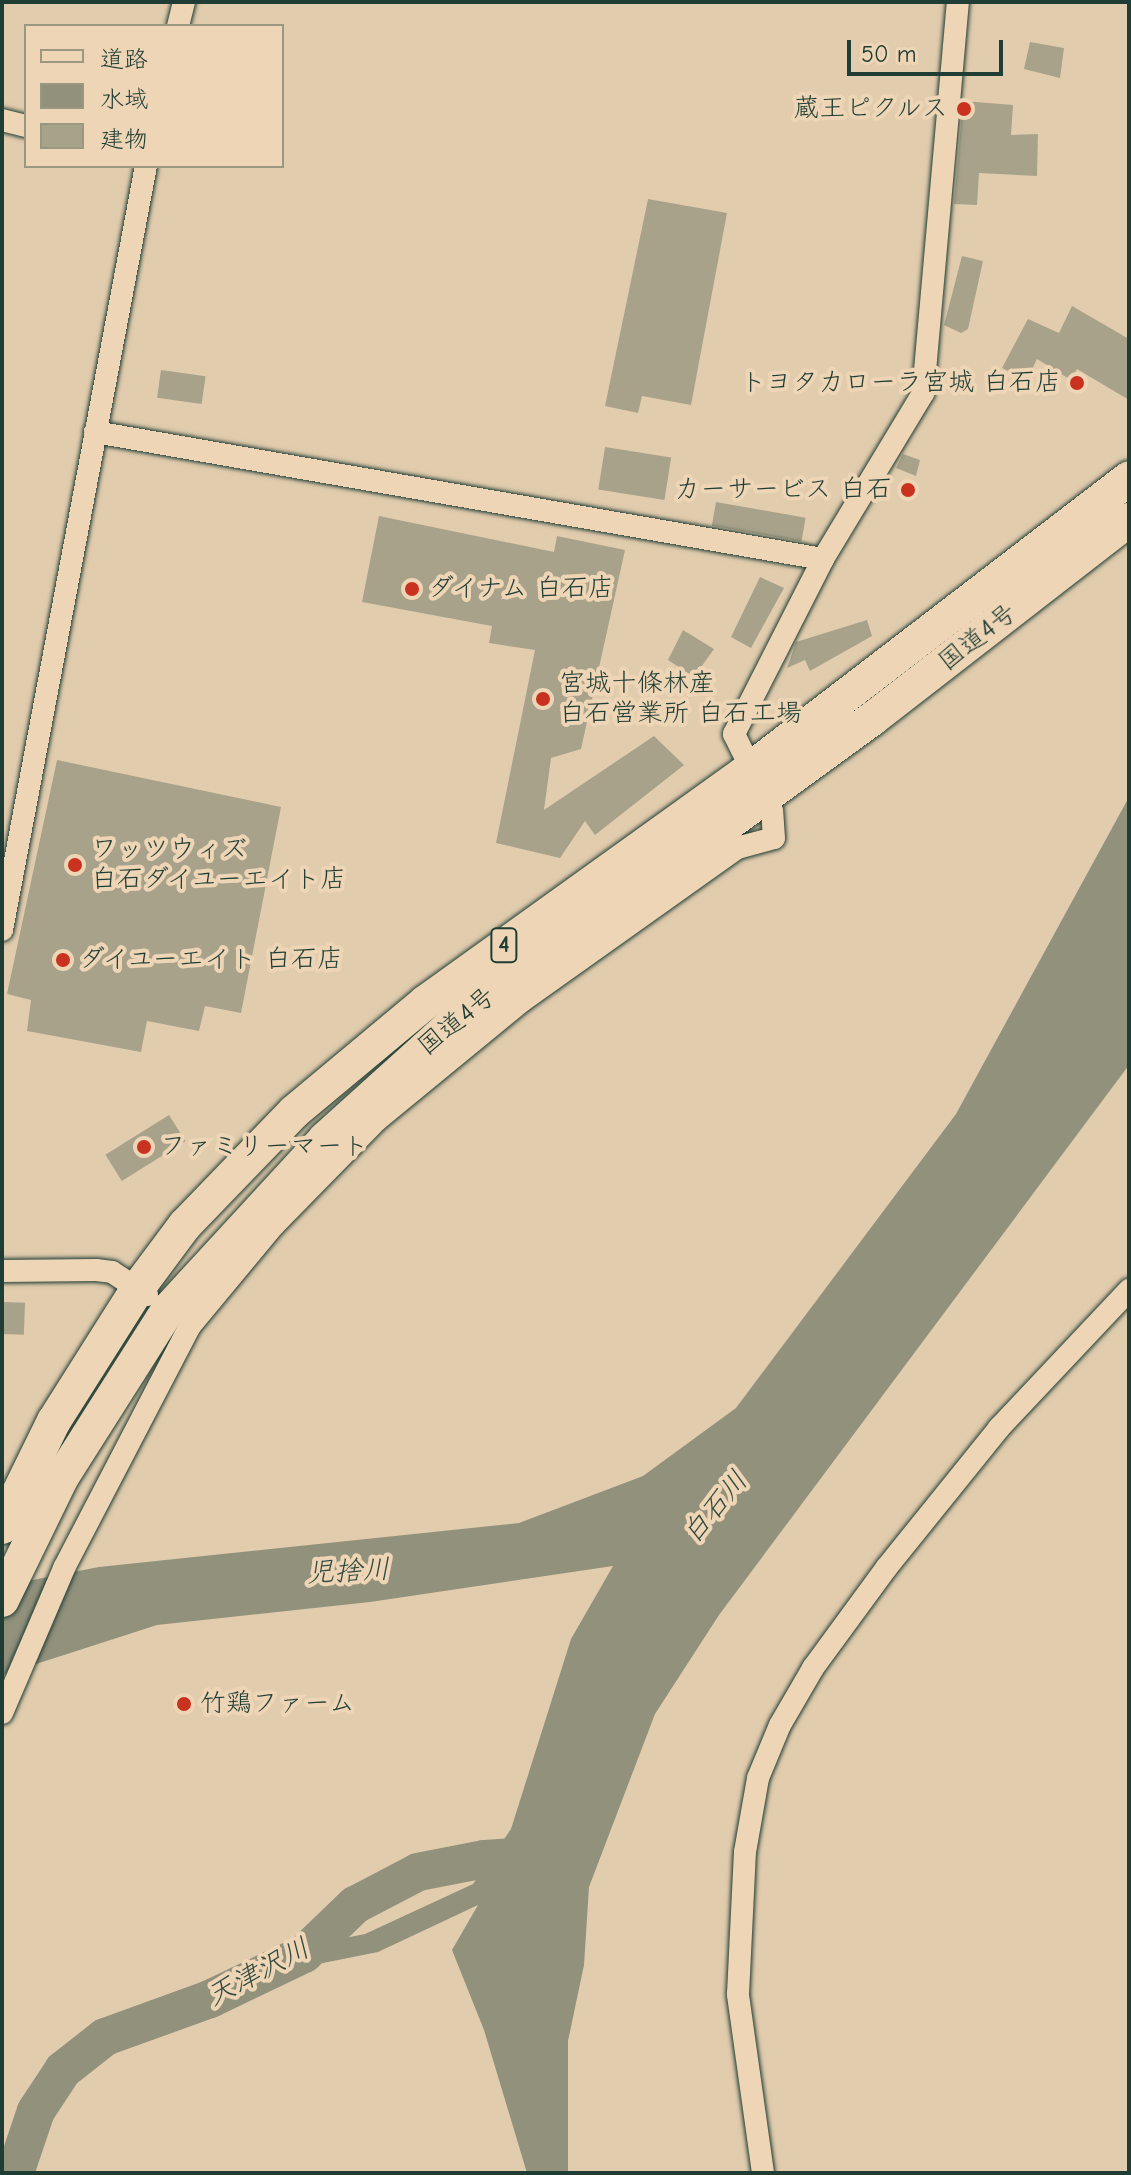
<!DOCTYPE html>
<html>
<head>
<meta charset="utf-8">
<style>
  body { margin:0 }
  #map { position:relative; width:1131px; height:2175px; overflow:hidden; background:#e2ccae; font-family:"Comic Neue","Klee One",sans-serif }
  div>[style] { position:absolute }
  .water>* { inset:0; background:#92917c }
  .river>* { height:38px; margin:-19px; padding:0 19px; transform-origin:19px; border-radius:19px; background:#92917c }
  .building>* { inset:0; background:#a8a28a; transform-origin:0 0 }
  .roads { filter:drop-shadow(0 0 2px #1f3d34) drop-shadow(0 0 2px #1f3d34) }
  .minor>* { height:22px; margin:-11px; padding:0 11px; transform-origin:11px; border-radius:11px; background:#eed5b6 }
  .highway>* { height:34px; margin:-17px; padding:0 17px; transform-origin:17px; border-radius:17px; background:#eed5b6 }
  .dots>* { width:22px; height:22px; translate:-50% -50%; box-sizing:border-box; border:4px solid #eed5b6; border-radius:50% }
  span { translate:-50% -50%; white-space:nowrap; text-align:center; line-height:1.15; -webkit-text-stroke:8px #eed5b6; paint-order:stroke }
  .shield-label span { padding:2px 6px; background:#eed5b6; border:2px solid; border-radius:6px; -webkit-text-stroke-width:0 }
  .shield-label { font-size:24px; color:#1f3d34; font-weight:700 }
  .poi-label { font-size:26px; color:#1f3d34 }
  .right { translate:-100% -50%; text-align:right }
  .left { translate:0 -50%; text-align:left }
  .street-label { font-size:26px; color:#1f3d34 }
  .water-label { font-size:28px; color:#304a3f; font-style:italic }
  .frame { position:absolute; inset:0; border:4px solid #1f3d34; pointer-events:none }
  .legend { position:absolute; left:24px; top:24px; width:260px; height:144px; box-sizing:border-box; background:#eed5b6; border:2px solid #9b9882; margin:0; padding:10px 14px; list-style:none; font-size:24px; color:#1f3d34 }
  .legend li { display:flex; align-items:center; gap:16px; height:40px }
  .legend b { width:40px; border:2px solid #9b9882 }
  .scale { position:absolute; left:847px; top:40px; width:156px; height:36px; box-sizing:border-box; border:4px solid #1f3d34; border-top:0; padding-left:10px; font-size:24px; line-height:28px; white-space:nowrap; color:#1f3d34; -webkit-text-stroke:6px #eed5b6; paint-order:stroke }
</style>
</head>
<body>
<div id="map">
  <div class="water">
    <div style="clip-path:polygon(1129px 797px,1129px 1065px,719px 1615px,655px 1714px,589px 1887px,584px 1965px,568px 2041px,568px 2173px,527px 2173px,484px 2030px,452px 1950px,478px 1905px,378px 1952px,318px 1964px,266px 1983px,275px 1952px,365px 1934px,473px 1884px,511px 1829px,571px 1639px,613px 1566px,370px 1602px,157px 1625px,2px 1675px,2px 1586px,99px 1567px,519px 1523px,643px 1476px,736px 1408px,956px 1114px)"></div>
  </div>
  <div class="river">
    <div style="left:15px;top:2173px;width:65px;rotate:-71.3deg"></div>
    <div style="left:36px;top:2111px;width:49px;rotate:-56.6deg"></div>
    <div style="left:63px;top:2070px;width:53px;rotate:-38.2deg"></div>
    <div style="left:105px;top:2037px;width:112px;rotate:-19.9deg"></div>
    <div style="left:210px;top:1999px;width:104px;rotate:-25.6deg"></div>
    <div style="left:304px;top:1954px;width:71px;rotate:-43.9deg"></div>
    <div style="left:355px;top:1905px;width:71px;rotate:-27.6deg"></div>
    <div style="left:418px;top:1872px;width:68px;rotate:-11deg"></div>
    <div style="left:485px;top:1859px;width:58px;rotate:-3.9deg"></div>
  </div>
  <div class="building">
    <div style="clip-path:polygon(1030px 42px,1064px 48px,1060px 78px,1024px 69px)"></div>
    <div style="clip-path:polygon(963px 101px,1013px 105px,1011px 135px,1038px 134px,1037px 176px,979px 173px,977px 205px,954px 204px)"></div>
    <div style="clip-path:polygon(648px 199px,727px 213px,691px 405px,642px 396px,638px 413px,605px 406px)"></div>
    <div style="clip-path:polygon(962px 256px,983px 261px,968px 329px,961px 333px,944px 325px)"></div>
    <div style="clip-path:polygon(1072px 306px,1129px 339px,1129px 400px,1077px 369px,1071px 380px,1037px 359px,1027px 380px,1002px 368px,1028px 319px,1059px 333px)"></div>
    <div style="left:161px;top:370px;width:45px;height:28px;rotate:8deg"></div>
    <div style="left:605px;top:447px;width:67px;height:43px;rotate:9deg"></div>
    <div style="clip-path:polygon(903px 454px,920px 460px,916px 476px,896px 468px)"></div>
    <div style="left:716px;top:502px;width:91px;height:24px;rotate:10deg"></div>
    <div style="clip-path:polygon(379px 516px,554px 552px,557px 536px,625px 550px,581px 749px,551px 758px,544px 810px,654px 736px,684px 765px,595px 835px,585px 821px,560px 858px,496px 843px,535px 650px,489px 643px,492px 626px,362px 602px)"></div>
    <div style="clip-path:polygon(760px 577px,784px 588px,751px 648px,731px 637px)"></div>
    <div style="clip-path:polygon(867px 620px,872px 636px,810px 671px,805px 660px,787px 668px,796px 642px)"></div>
    <div style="clip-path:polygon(683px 630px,714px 649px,694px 677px,668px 660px)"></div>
    <div style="clip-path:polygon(57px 760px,281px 807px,241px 1013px,205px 1006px,199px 1031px,147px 1021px,141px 1052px,27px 1031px,31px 1000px,7px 994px)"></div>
    <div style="left:169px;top:1115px;width:31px;height:75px;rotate:58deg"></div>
    <div style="left:2px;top:1302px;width:23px;height:32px;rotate:2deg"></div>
  </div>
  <div class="roads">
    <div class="minor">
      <div style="left:178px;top:26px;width:25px;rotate:-76deg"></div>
      <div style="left:2px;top:120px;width:25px;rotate:14deg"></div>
      <div style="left:95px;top:432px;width:739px;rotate:9.9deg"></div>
      <div style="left:2px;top:930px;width:777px;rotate:-79.33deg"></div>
      <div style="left:2px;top:1271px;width:94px;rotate:-0.6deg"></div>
      <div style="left:96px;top:1270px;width:16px;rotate:7deg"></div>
      <div style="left:112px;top:1272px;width:42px;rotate:33.3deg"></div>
      <div style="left:2px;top:1713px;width:158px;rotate:-66.8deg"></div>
      <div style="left:64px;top:1568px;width:273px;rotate:-62.5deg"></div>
      <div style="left:190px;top:1326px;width:131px;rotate:-50.3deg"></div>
      <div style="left:274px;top:1225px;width:147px;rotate:-45.6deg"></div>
      <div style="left:377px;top:1120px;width:188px;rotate:-39.4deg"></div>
      <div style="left:522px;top:1001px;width:264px;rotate:-35.4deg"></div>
      <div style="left:737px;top:848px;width:38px;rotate:-15deg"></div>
      <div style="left:774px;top:838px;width:27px;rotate:-94deg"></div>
      <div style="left:772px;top:811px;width:86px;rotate:-116.3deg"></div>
      <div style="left:734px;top:734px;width:196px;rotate:-63deg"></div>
      <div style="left:823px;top:559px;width:194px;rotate:-58.9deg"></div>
      <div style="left:923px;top:393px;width:393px;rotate:-84.9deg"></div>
      <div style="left:763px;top:2173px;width:181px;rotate:-98deg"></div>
      <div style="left:738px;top:1994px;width:142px;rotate:-87.2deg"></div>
      <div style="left:745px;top:1852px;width:75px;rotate:-80deg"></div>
      <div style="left:758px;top:1778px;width:57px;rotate:-67.5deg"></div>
      <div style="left:780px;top:1725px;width:66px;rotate:-59.9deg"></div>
      <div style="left:813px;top:1668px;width:125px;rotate:-53.8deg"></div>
      <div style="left:887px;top:1567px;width:179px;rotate:-51.1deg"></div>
      <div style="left:999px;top:1428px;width:190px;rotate:-46.7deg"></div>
    </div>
    <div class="highway">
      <div style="left:2px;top:1527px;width:118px;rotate:-63.9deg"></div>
      <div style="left:54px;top:1421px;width:157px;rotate:-57.7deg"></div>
      <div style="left:138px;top:1288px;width:79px;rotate:-53.3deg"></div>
      <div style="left:185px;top:1225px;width:157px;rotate:-46deg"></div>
      <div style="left:294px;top:1112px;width:172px;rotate:-39.8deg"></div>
      <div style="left:426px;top:1002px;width:398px;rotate:-35.7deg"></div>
      <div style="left:749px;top:770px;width:479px;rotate:-37.5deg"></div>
      <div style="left:2px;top:1600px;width:137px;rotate:-64deg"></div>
      <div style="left:62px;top:1477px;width:198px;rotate:-57.6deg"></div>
      <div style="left:168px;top:1310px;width:232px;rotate:-47.4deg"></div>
      <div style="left:325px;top:1139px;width:169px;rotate:-42.1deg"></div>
      <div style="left:450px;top:1026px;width:522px;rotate:-36.04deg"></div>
      <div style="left:872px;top:719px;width:325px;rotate:-37.8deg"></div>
    </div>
  </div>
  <div class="dots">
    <div style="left:964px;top:109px;background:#c8321e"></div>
    <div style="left:1077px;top:383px;background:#c8321e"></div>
    <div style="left:908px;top:490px;background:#c8321e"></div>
    <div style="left:412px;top:589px;background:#c8321e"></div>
    <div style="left:543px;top:699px;background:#c8321e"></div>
    <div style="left:75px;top:865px;background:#c8321e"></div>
    <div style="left:63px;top:960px;background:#c8321e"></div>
    <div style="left:144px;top:1147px;background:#c8321e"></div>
    <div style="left:184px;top:1704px;background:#c8321e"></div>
  </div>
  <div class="shield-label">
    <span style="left:504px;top:945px">4</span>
  </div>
  <div class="poi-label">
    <span class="right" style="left:948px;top:109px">蔵王ピクルス</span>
    <span class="right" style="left:1061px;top:383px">トヨタカローラ宮城 白石店</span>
    <span class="right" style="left:892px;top:490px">カーサービス 白石</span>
    <span class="left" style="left:428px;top:589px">ダイナム 白石店</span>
    <span class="left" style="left:559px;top:699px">宮城十條林産<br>白石営業所 白石工場</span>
    <span class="left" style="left:91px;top:865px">ワッツウィズ<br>白石ダイユーエイト店</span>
    <span class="left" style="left:79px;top:960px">ダイユーエイト 白石店</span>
    <span class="left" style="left:160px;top:1147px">ファミリーマート</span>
    <span class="left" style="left:200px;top:1704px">竹鶏ファーム</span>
  </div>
  <div class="street-label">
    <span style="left:978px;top:638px;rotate:-38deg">国道4号</span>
    <span style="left:457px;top:1022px;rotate:-39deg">国道4号</span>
  </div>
  <div class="water-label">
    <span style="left:715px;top:1507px;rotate:-50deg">白石川</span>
    <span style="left:348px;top:1571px;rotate:-3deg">児捨川</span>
    <span style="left:258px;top:1972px;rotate:-28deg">天津沢川</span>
  </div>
  <div class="frame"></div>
  <ul class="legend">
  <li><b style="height:10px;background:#eed5b6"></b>道路</li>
  <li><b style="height:22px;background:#92917c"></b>水域</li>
  <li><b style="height:22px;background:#a8a28a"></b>建物</li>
  </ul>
  <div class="scale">50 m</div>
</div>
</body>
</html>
